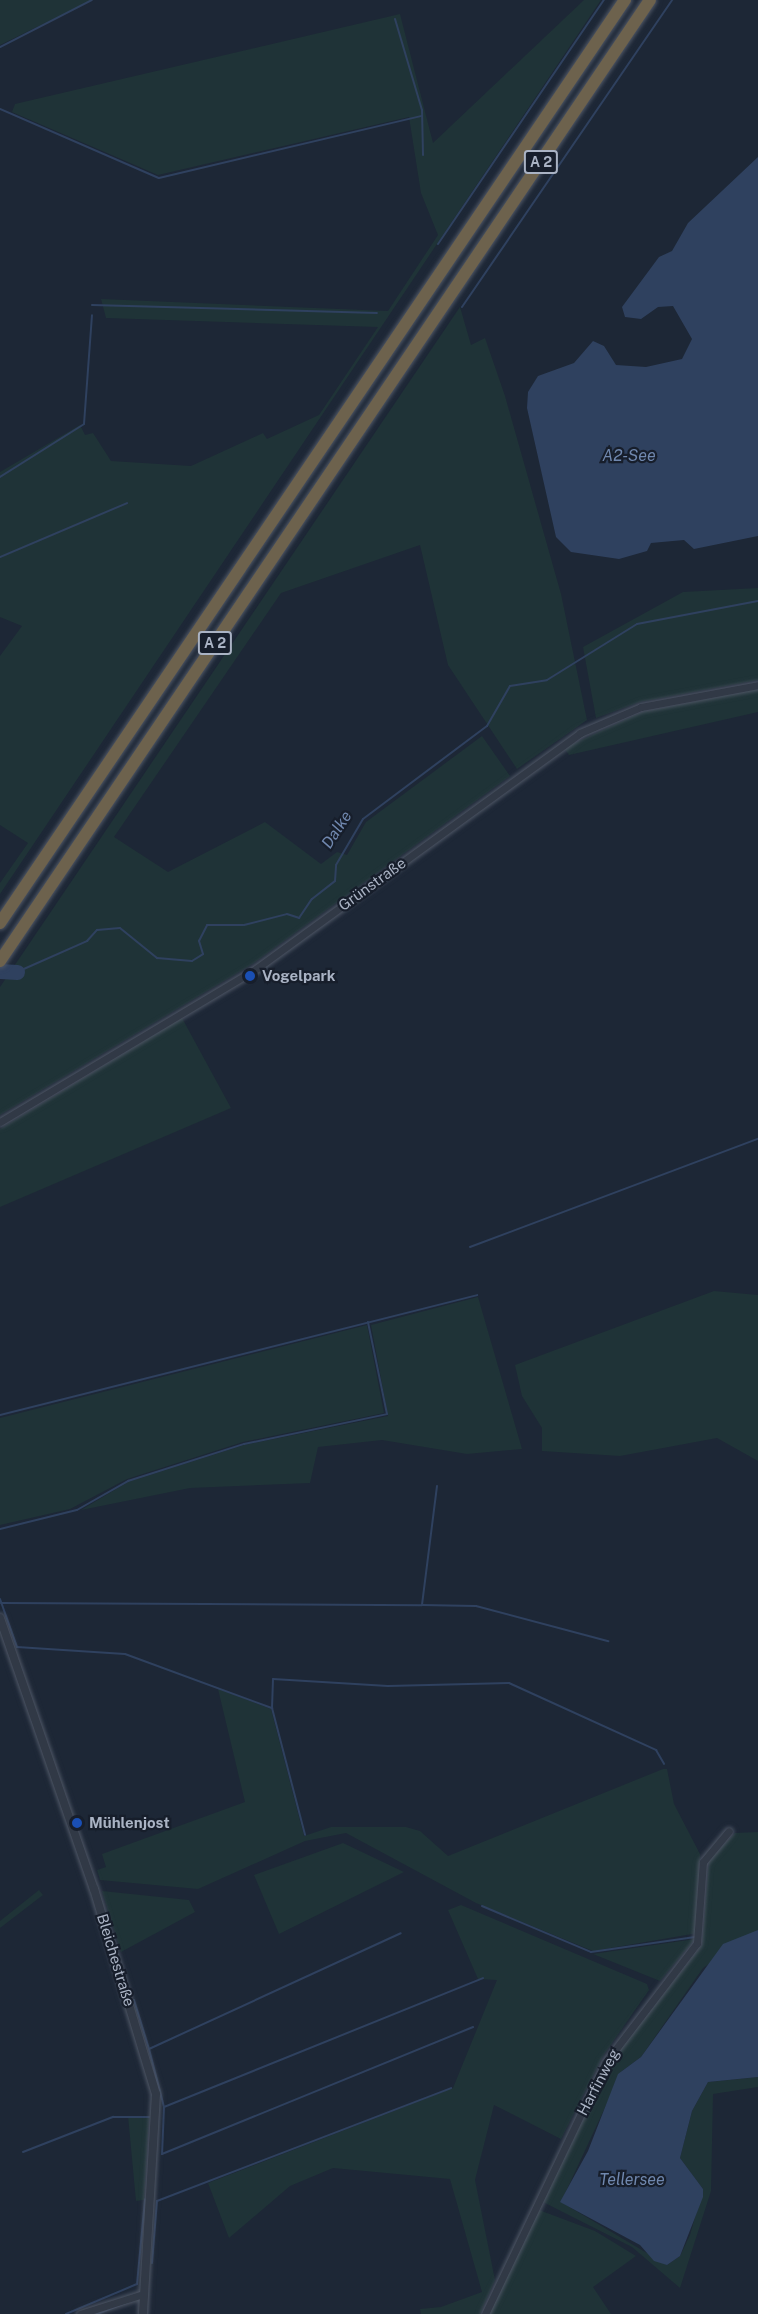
<!DOCTYPE html>
<html>
<head>
<meta charset="utf-8">
<style>
  body { margin:0 }
  #map { position:relative; width:758px; height:2314px; overflow:hidden; background:#1d2736; font-family:"Public Sans",sans-serif }
  div>[style] { position:absolute }
  .green>* { inset:0; background:#1f3337 }
  .water>* { inset:0; background:#2f415f }
  .stream>* { height:2px; margin:-1px; padding:0 1px; transform-origin:1px; border-radius:1px; background:#2f415f }
  .river>* { height:15px; margin:-7.5px; padding:0 7.5px; transform-origin:7.5px; border-radius:7.5px; background:#2f415f }
  .roads { filter:drop-shadow(0 0 2px #4e5665) drop-shadow(0 0 2px #4e5665) }
  .minor>* { height:7px; margin:-3.5px; padding:0 3.5px; transform-origin:3.5px; border-radius:3.5px; background:#313946 }
  .tertiary>* { height:8px; margin:-4px; padding:0 4px; transform-origin:4px; border-radius:4px; background:#313946 }
  .motorway>* { height:12px; margin:-6px; padding:0 6px; transform-origin:6px; border-radius:6px; background:#6d624d }
  .dots>* { width:16px; height:16px; translate:-50% -50%; box-sizing:border-box; border:3px solid #171e2b; border-radius:50% }
  span { translate:-50% -50%; white-space:nowrap; text-align:center; line-height:1.15; -webkit-text-stroke:4.5px #171e2b; paint-order:stroke }
  .shield-label span { padding:2px 4px; background:#171e2b; border:2px solid; border-radius:4px; -webkit-text-stroke-width:0 }
  .shield-label { font-size:14px; color:#aab3c4; font-weight:700 }
  .street-label { font-size:15px; color:#aab3c4 }
  .poi-label { font-size:15px; color:#aab3c4; font-weight:700 }
  .left { translate:0 -50%; text-align:left }
  .water-label { font-size:16px; color:#7088af; font-style:italic }
</style>
</head>
<body>
<div id="map">
  <div class="green">
    <div style="clip-path:polygon(0 0,92px 0,0 45px)"></div>
    <div style="clip-path:polygon(584px 0,601px 0,0 894px,0 883px,28px 843px,0 825px,0 656px,22px 626px,0 617px,0 472px,80px 425px,85px 435px,93px 433px,111px 461px,191px 466px,263px 433px,267px 439px,319px 415px,378px 327px,106px 318px,101px 299px,388px 311px,438px 235px,421px 193px,409px 117px,158px 175px,12px 112px,15px 104px,400px 14px,433px 143px)"></div>
    <div style="clip-path:polygon(460px 307px,471px 345px,485px 338px,505px 396px,561px 594px,587px 720px,517px 769px,448px 665px,420px 545px,281px 593px,114px 837px,168px 872px,265px 822px,321px 864px,337px 852px,347px 855px,366px 822px,482px 736px,510px 776px,254px 963px,0 1115px,0 987px)"></div>
    <div style="clip-path:polygon(758px 588px,758px 680px,640px 702px,596px 718px,583px 647px,683px 592px)"></div>
    <div style="clip-path:polygon(758px 689px,758px 712px,569px 755px,564px 748px,642px 712px)"></div>
    <div style="clip-path:polygon(182px 1018px,231px 1108px,0 1207px,0 1129px)"></div>
    <div style="clip-path:polygon(714px 1291px,758px 1295px,758px 1461px,717px 1438px,620px 1456px,542px 1451px,542px 1428px,522px 1396px,515px 1365px)"></div>
    <div style="clip-path:polygon(478px 1297px,522px 1449px,467px 1454px,382px 1440px,318px 1447px,310px 1483px,190px 1488px,81px 1510px,128px 1482px,244px 1445px,388px 1416px,371px 1325px)"></div>
    <div style="clip-path:polygon(367px 1325px,384px 1413px,243px 1442px,127px 1479px,70px 1509px,0 1525px,0 1418px)"></div>
    <div style="clip-path:polygon(218px 1689px,271px 1709px,304px 1836px,331px 1827px,406px 1827px,420px 1831px,448px 1856px,663px 1769px,667px 1769px,674px 1804px,700px 1854px,698px 1933px,593px 1951px,476px 1903px,346px 1833px,305px 1841px,198px 1889px,100px 1880px,97px 1870px,106px 1867px,102px 1854px,245px 1802px)"></div>
    <div style="clip-path:polygon(758px 1832px,758px 1930px,703px 1968px,641px 2057px,622px 2071px,561px 2202px,667px 2265px,680px 2256px,690px 2235px,703px 2189px,680px 2158px,692px 2111px,708px 2082px,758px 2077px,758px 2087px,713px 2094px,711px 2191px,680px 2288px,632px 2247px,543px 2202px,612px 2060px,702px 1945px,709px 1860px,735px 1833px)"></div>
    <div style="clip-path:polygon(343px 1843px,404px 1872px,279px 1934px,254px 1875px)"></div>
    <div style="clip-path:polygon(39px 1890px,43px 1895px,0 1928px,0 1921px)"></div>
    <div style="clip-path:polygon(102px 1891px,189px 1900px,195px 1912px,121px 1952px)"></div>
    <div style="clip-path:polygon(461px 1905px,647px 1984px,649px 1990px,603px 2056px,561px 2139px,494px 2105px,475px 2180px,495px 2280px,480px 2314px,421px 2314px,420px 2309px,441px 2307px,482px 2292px,450px 2179px,333px 2168px,290px 2186px,229px 2238px,208px 2183px,453px 2088px,497px 1980px,478px 1979px,448px 1910px)"></div>
    <div style="clip-path:polygon(695px 1939px,660px 1981px,593px 1954px)"></div>
    <div style="clip-path:polygon(128px 2116px,149px 2118px,144px 2200px,136px 2201px)"></div>
    <div style="clip-path:polygon(539px 2210px,595px 2231px,636px 2256px,593px 2287px,611px 2314px,489px 2314px)"></div>
  </div>
  <div class="water">
    <div style="clip-path:polygon(758px 157px,758px 536px,694px 549px,684px 540px,651px 543px,647px 551px,619px 559px,571px 552px,556px 537px,527px 408px,528px 392px,538px 376px,574px 363px,593px 341px,604px 346px,616px 365px,646px 367px,682px 359px,692px 339px,673px 306px,658px 307px,641px 319px,625px 317px,622px 307px,659px 257px,672px 251px,688px 223px)"></div>
    <div style="clip-path:polygon(758px 1930px,758px 2077px,708px 2082px,692px 2111px,680px 2158px,703px 2189px,703px 2197px,680px 2256px,667px 2265px,654px 2261px,640px 2245px,560px 2202px,588px 2151px,618px 2074px,641px 2057px,723px 1944px)"></div>
  </div>
  <div class="stream">
    <div style="left:395px;top:19px;width:95px;rotate:73.5deg"></div>
    <div style="left:422px;top:110px;width:45px;rotate:88.7deg"></div>
    <div style="left:0;top:47px;width:103px;rotate:-27.1deg"></div>
    <div style="left:0;top:109px;width:173px;rotate:23.5deg"></div>
    <div style="left:159px;top:178px;width:270px;rotate:-13.3deg"></div>
    <div style="left:438px;top:244px;width:295px;rotate:-55.8deg"></div>
    <div style="left:92px;top:305px;width:285px;rotate:1.6deg"></div>
    <div style="left:462px;top:307px;width:372px;rotate:-55.6deg"></div>
    <div style="left:0;top:477px;width:99px;rotate:-32.2deg"></div>
    <div style="left:84px;top:424px;width:109px;rotate:-85.8deg"></div>
    <div style="left:0;top:557px;width:138px;rotate:-23deg"></div>
    <div style="left:17px;top:972px;width:77px;rotate:-23.9deg"></div>
    <div style="left:87px;top:941px;width:15px;rotate:-48deg"></div>
    <div style="left:97px;top:930px;width:23px;rotate:-5deg"></div>
    <div style="left:120px;top:928px;width:48px;rotate:39deg"></div>
    <div style="left:157px;top:958px;width:35px;rotate:5deg"></div>
    <div style="left:192px;top:961px;width:13px;rotate:-32deg"></div>
    <div style="left:203px;top:954px;width:14px;rotate:-107deg"></div>
    <div style="left:199px;top:941px;width:18px;rotate:-63deg"></div>
    <div style="left:207px;top:925px;width:37px"></div>
    <div style="left:244px;top:925px;width:44px;rotate:-14.3deg"></div>
    <div style="left:287px;top:914px;width:13px;rotate:18deg"></div>
    <div style="left:299px;top:918px;width:23px;rotate:-56deg"></div>
    <div style="left:312px;top:899px;width:29px;rotate:-38deg"></div>
    <div style="left:335px;top:881px;width:16px;rotate:-86deg"></div>
    <div style="left:336px;top:865px;width:53px;rotate:-59.6deg"></div>
    <div style="left:363px;top:819px;width:155px;rotate:-36.9deg"></div>
    <div style="left:487px;top:726px;width:46px;rotate:-60.1deg"></div>
    <div style="left:510px;top:686px;width:37px;rotate:-9deg"></div>
    <div style="left:547px;top:680px;width:106px;rotate:-31.9deg"></div>
    <div style="left:637px;top:624px;width:123px;rotate:-10.8deg"></div>
    <div style="left:470px;top:1247px;width:308px;rotate:-20.6deg"></div>
    <div style="left:0;top:1415px;width:492px;rotate:-14.1deg"></div>
    <div style="left:437px;top:1486px;width:120px;rotate:97.2deg"></div>
    <div style="left:422px;top:1605px;width:54px;rotate:1.1deg"></div>
    <div style="left:476px;top:1606px;width:137px;rotate:14.9deg"></div>
    <div style="left:0;top:1529px;width:79px;rotate:-13.9deg"></div>
    <div style="left:77px;top:1510px;width:59px;rotate:-29.6deg"></div>
    <div style="left:128px;top:1481px;width:122px;rotate:-17.7deg"></div>
    <div style="left:244px;top:1444px;width:146px;rotate:-11.8deg"></div>
    <div style="left:387px;top:1414px;width:94px;rotate:-101.7deg"></div>
    <div style="left:0;top:1599px;width:51px;rotate:70.5deg"></div>
    <div style="left:17px;top:1647px;width:108px;rotate:3.7deg"></div>
    <div style="left:125px;top:1654px;width:157px;rotate:20.2deg"></div>
    <div style="left:272px;top:1708px;width:29px;rotate:-88deg"></div>
    <div style="left:273px;top:1679px;width:115px;rotate:3.5deg"></div>
    <div style="left:388px;top:1686px;width:121px;rotate:-1.4deg"></div>
    <div style="left:509px;top:1683px;width:162px;rotate:24.5deg"></div>
    <div style="left:656px;top:1750px;width:16px;rotate:60deg"></div>
    <div style="left:1px;top:1603px;width:421px;rotate:0.3deg"></div>
    <div style="left:272px;top:1708px;width:131px;rotate:75.4deg"></div>
    <div style="left:482px;top:1906px;width:118px;rotate:22.9deg"></div>
    <div style="left:591px;top:1952px;width:105px;rotate:-8.2deg"></div>
    <div style="left:134px;top:2000px;width:51px;rotate:73deg"></div>
    <div style="left:149px;top:2049px;width:277px;rotate:-24.7deg"></div>
    <div style="left:149px;top:2049px;width:60px;rotate:75.5deg"></div>
    <div style="left:164px;top:2107px;width:47px;rotate:92.4deg"></div>
    <div style="left:162px;top:2154px;width:336px;rotate:-22.2deg"></div>
    <div style="left:164px;top:2107px;width:344px;rotate:-22deg"></div>
    <div style="left:23px;top:2152px;width:97px;rotate:-21.3deg"></div>
    <div style="left:113px;top:2117px;width:36px"></div>
    <div style="left:152px;top:2263px;width:62px;rotate:-85.4deg"></div>
    <div style="left:157px;top:2201px;width:315px;rotate:-21deg"></div>
    <div style="left:66px;top:2314px;width:77px;rotate:-22.9deg"></div>
    <div style="left:137px;top:2284px;width:85px;rotate:-84.6deg"></div>
    <div style="left:97px;top:2314px;width:33px;rotate:-21deg"></div>
  </div>
  <div class="river">
    <div style="left:0;top:971px;width:17px;rotate:3deg"></div>
  </div>
  <div class="roads">
    <div class="minor">
      <div style="left:0;top:1122px;width:300px;rotate:-30.9deg"></div>
      <div style="left:257px;top:968px;width:399px;rotate:-36deg"></div>
      <div style="left:580px;top:733px;width:66px;rotate:-23.1deg"></div>
      <div style="left:641px;top:707px;width:119px;rotate:-10.6deg"></div>
      <div style="left:80px;top:2314px;width:66px;rotate:-17.6deg"></div>
      <div style="left:485px;top:2314px;width:278px;rotate:-64.4deg"></div>
      <div style="left:605px;top:2063px;width:151px;rotate:-52.5deg"></div>
      <div style="left:697px;top:1943px;width:81px;rotate:-85.8deg"></div>
      <div style="left:703px;top:1862px;width:40px;rotate:-50deg"></div>
    </div>
    <div class="tertiary">
      <div style="left:0;top:1618px;width:287px;rotate:70.9deg"></div>
      <div style="left:94px;top:1889px;width:214px;rotate:73.2deg"></div>
      <div style="left:156px;top:2094px;width:220px;rotate:93.4deg"></div>
    </div>
    <div class="motorway">
      <div style="left:0;top:923px;width:1115px;rotate:-55.9deg"></div>
      <div style="left:0;top:961px;width:1160px;rotate:-55.93deg"></div>
    </div>
  </div>
  <div class="dots">
    <div style="left:250px;top:976px;background:#1a4fb4"></div>
    <div style="left:77px;top:1823px;background:#1a4fb4"></div>
  </div>
  <div class="shield-label">
    <span style="left:541px;top:162px">A 2</span>
    <span style="left:215px;top:643px">A 2</span>
  </div>
  <div class="street-label">
    <span style="left:372px;top:884px;rotate:-36deg">Grünstraße</span>
    <span style="left:116px;top:1960px;rotate:73deg">Bleichestraße</span>
    <span style="left:598px;top:2082px;rotate:-62deg">Harfinweg</span>
  </div>
  <div class="poi-label">
    <span class="left" style="left:262px;top:976px">Vogelpark</span>
    <span class="left" style="left:89px;top:1823px">Mühlenjost</span>
  </div>
  <div class="water-label">
    <span style="left:629px;top:456px">A2-See</span>
    <span style="left:337px;top:830px;rotate:-57deg">Dalke</span>
    <span style="left:632px;top:2180px">Tellersee</span>
  </div>
</div>
</body>
</html>
